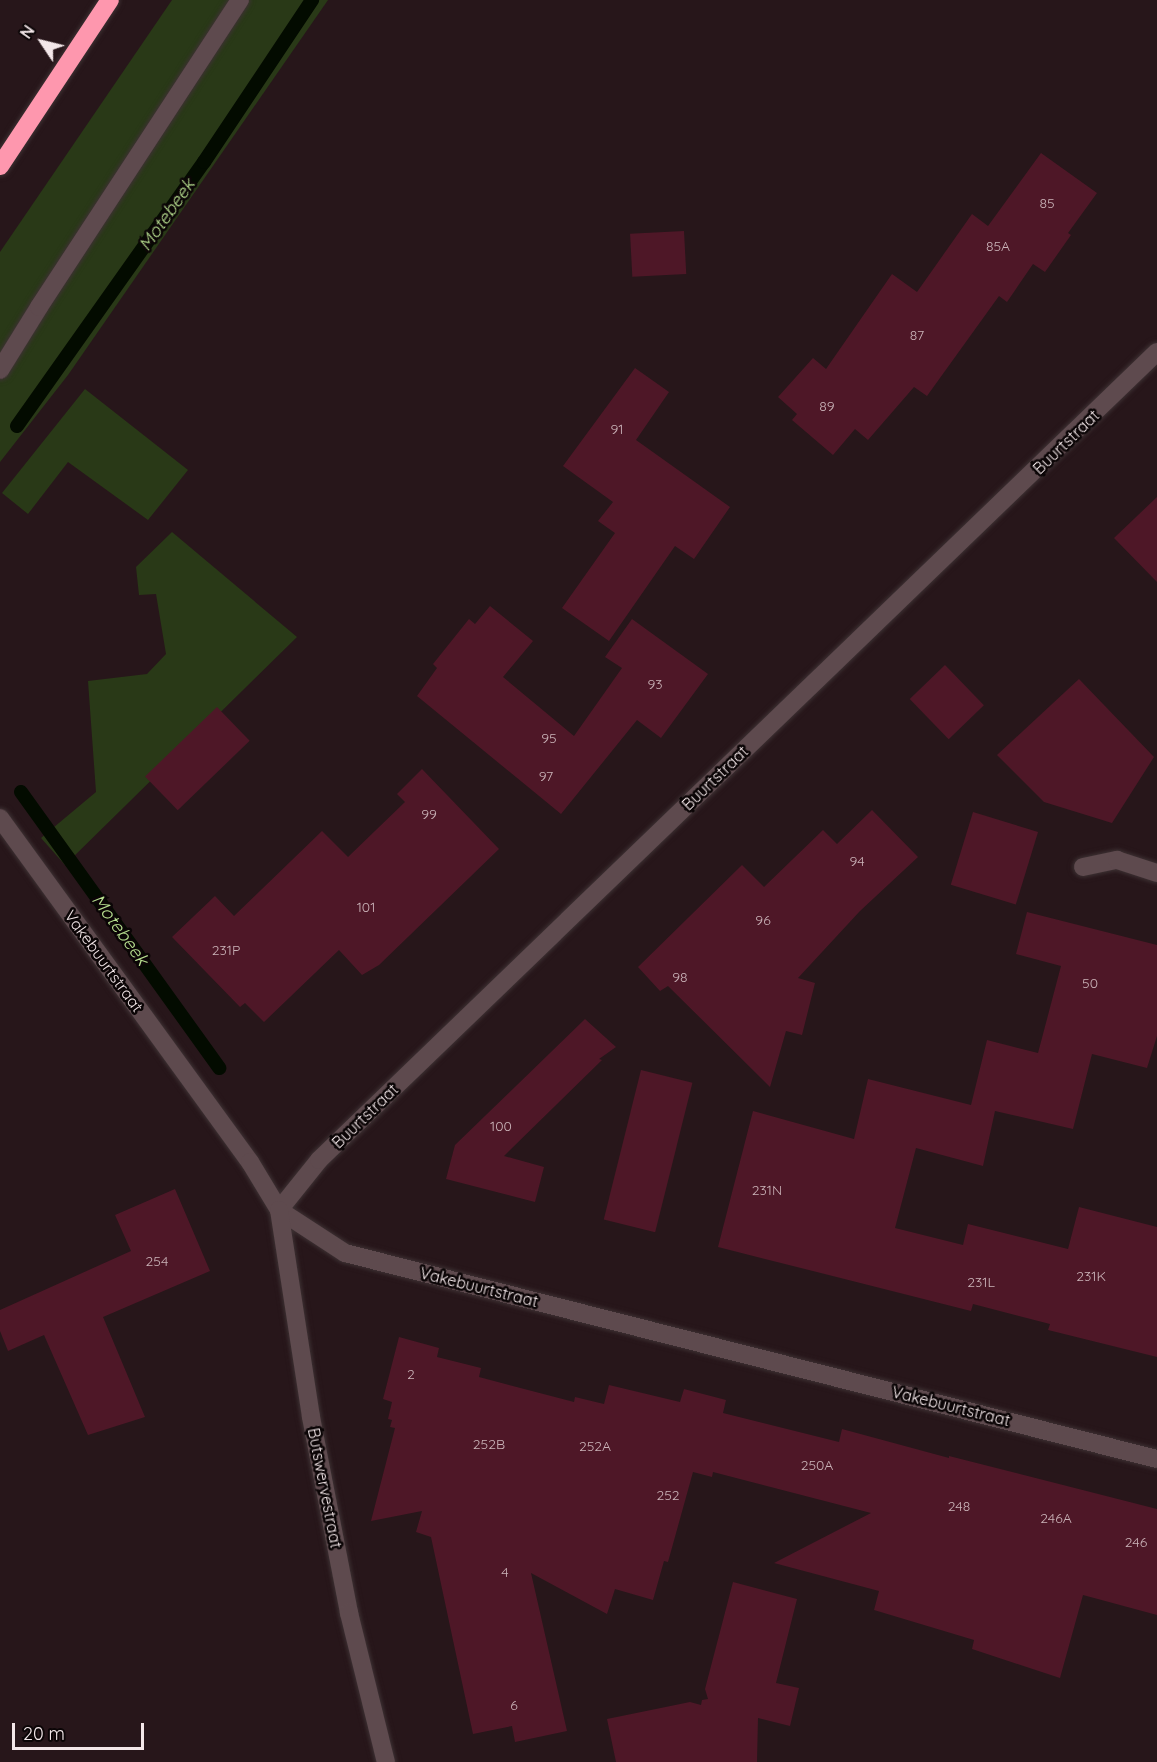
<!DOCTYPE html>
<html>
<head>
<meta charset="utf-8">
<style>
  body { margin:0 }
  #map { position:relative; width:1157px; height:1762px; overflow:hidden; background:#27161a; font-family:Quicksand,sans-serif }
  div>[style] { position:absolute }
  .green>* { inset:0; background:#293917 }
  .stream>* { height:14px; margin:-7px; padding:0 7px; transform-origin:7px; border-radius:7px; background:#030b00 }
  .building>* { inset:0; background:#4e1727; transform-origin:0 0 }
  .roads { filter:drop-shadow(0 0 2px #3d3133) drop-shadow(0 0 2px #3d3133) }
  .street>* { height:18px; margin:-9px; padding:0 9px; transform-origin:9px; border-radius:9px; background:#5e4a4e }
  .highway>* { height:18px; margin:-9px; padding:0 9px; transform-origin:9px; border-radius:9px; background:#fe97ae }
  span { translate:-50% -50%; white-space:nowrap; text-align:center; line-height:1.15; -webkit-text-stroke:5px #0b0506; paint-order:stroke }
  .number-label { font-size:14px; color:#cab3b8 }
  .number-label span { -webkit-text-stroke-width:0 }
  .street-label { font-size:16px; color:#f3e7e9 }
  .water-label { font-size:18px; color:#b8e090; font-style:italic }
  .north { position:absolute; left:12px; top:12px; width:60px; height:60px; -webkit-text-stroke:4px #0b0506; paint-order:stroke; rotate:305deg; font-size:16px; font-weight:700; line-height:24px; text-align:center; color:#f3e7e9 }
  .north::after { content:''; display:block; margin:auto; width:21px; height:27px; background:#f3e7e9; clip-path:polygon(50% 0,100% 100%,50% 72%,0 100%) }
  .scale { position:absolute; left:12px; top:1723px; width:132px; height:27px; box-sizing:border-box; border:3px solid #f3e7e9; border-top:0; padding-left:8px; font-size:18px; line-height:21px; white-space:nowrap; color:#f3e7e9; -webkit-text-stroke:4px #0b0506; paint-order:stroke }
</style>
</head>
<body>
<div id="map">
  <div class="green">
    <div style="clip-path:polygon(172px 0,328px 0,68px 375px,0 462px,0 252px)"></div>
    <div style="clip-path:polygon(85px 389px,188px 470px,148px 520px,68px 462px,28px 514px,2px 493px)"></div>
    <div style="clip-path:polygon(172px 532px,297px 637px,65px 865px,41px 838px,96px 792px,88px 681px,147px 674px,166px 654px,156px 594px,139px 595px,136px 567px)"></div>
  </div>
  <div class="stream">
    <div style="left:17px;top:426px;width:324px;rotate:-54.7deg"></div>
    <div style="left:204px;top:162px;width:195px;rotate:-56.3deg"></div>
    <div style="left:21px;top:792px;width:340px;rotate:54.3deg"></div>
  </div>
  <div class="building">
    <div style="clip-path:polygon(1041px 153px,1097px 193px,1068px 233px,1071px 235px,1045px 272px,1033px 264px,1007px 302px,999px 296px,927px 396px,914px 387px,868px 440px,855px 429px,833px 455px,792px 420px,797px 414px,778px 397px,813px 358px,826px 369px,892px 274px,917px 292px,972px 214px,988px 226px)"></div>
    <div style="left:684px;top:231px;width:43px;height:54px;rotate:87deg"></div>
    <div style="clip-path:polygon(635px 368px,669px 392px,636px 440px,730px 507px,694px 559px,675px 546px,609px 641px,562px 608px,615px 533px,598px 521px,613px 502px,563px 466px)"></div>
    <div style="clip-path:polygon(1157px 497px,1157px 582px,1114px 538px)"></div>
    <div style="clip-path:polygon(490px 606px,533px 641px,503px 677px,574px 736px,622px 668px,605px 657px,632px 619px,708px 674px,661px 738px,637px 720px,561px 814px,417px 696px,437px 668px,433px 664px,469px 619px,475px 624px)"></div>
    <div style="left:945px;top:665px;width:56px;height:49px;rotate:46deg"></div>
    <div style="clip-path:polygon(1079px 679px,1154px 757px,1112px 823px,1044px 802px,997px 755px)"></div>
    <div style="left:217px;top:707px;width:47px;height:100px;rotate:46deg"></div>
    <div style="clip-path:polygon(422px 769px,499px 849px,379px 965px,362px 975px,339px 950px,264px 1022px,245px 1003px,240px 1007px,172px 937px,215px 896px,234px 916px,322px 831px,348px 857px,405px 802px,397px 794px)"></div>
    <div style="clip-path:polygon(872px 810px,918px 857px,860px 911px,798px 978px,815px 983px,802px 1035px,786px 1031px,770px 1087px,668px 986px,660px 991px,638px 967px,742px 865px,764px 887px,823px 830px,837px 844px)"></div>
    <div style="left:973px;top:812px;width:68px;height:76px;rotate:17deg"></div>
    <div style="clip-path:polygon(1027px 912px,1157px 945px,1157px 1036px,1147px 1068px,1092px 1054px,1073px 1129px,995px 1111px,983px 1166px,916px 1148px,895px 1228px,963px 1245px,968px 1224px,1068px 1249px,1079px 1207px,1157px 1227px,1157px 1357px,1048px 1330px,1050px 1324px,973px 1304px,971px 1311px,718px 1247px,753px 1111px,854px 1139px,868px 1079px,971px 1105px,987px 1040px,1038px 1053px,1061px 966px,1016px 954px)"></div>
    <div style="clip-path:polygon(585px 1019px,616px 1047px,599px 1059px,602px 1060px,504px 1156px,544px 1167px,535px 1202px,446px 1179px,455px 1145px)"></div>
    <div style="left:641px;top:1070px;width:53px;height:154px;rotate:14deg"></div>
    <div style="clip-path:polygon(175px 1189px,210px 1271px,103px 1317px,145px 1417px,88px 1435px,44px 1335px,8px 1351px,0 1331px,0 1310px,131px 1251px,115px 1215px)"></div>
    <div style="clip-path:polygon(399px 1337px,439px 1348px,437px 1357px,481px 1368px,479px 1377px,574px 1402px,575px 1397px,604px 1404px,609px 1385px,680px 1402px,684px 1389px,726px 1400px,723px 1413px,839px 1442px,842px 1429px,949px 1458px,949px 1456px,1157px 1509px,1157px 1615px,1083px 1595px,1060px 1678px,972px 1649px,974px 1640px,874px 1610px,879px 1591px,774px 1563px,871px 1513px,713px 1472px,712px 1477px,693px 1472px,668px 1562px,664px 1561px,653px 1600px,615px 1589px,607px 1614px,531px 1573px,567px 1731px,515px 1742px,512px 1726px,473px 1734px,431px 1537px,416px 1532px,422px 1511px,371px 1521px,395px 1428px,390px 1427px,392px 1420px,388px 1419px,392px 1402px,383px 1399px)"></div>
    <div style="clip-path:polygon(733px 1582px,797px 1599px,776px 1683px,799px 1688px,790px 1726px,758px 1718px,757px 1762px,616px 1762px,607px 1719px,690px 1702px,701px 1705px,702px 1700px,708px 1699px,705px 1689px)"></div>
  </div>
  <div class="roads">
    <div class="street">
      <div style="left:0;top:370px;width:74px;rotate:-58.2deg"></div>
      <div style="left:39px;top:307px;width:367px;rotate:-56.8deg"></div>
      <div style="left:0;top:818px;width:425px;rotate:54deg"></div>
      <div style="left:250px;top:1162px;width:56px;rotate:58.9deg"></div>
      <div style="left:279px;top:1210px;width:79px;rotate:33.1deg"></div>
      <div style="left:345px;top:1253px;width:838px;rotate:14.24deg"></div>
      <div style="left:1083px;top:867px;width:35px;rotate:-12deg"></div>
      <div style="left:1117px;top:860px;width:42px;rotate:18deg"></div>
      <div style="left:279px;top:1210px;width:64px;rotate:-51.3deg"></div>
      <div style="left:319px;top:1160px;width:1164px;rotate:-43.96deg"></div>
      <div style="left:279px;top:1210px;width:209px;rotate:81.2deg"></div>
      <div style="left:311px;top:1417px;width:200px;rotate:79deg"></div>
      <div style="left:349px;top:1613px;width:154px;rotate:76.1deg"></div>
    </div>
    <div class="highway">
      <div style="left:0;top:166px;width:199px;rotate:-56.5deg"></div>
    </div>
  </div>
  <div class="number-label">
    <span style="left:1047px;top:203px">85</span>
    <span style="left:998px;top:246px">85A</span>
    <span style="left:917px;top:335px">87</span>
    <span style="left:827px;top:406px">89</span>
    <span style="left:617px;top:429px">91</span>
    <span style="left:655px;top:684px">93</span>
    <span style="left:549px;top:738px">95</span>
    <span style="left:546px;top:776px">97</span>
    <span style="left:429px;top:814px">99</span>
    <span style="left:857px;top:861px">94</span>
    <span style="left:366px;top:907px">101</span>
    <span style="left:763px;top:920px">96</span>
    <span style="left:226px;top:950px">231P</span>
    <span style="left:680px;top:977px">98</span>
    <span style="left:1090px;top:983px">50</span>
    <span style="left:501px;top:1126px">100</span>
    <span style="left:767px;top:1190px">231N</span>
    <span style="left:157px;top:1261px">254</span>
    <span style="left:1091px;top:1276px">231K</span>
    <span style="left:981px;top:1282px">231L</span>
    <span style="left:411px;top:1374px">2</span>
    <span style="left:489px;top:1444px">252B</span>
    <span style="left:595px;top:1446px">252A</span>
    <span style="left:817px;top:1465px">250A</span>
    <span style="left:668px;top:1495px">252</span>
    <span style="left:959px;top:1506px">248</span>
    <span style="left:1056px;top:1518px">246A</span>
    <span style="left:1136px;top:1542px">246</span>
    <span style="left:505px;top:1572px">4</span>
    <span style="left:514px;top:1705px">6</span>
  </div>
  <div class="street-label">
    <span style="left:1066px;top:442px;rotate:-44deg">Buurtstraat</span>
    <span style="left:715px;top:778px;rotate:-44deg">Buurtstraat</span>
    <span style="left:104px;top:961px;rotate:54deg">Vakebuurtstraat</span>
    <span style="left:365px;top:1116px;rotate:-44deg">Buurtstraat</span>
    <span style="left:479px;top:1287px;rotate:14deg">Vakebuurtstraat</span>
    <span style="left:951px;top:1406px;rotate:14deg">Vakebuurtstraat</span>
    <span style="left:325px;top:1488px;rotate:79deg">Butswervestraat</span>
  </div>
  <div class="water-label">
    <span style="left:167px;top:215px;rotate:-55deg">Motebeek</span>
    <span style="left:120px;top:930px;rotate:54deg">Motebeek</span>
  </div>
  <div class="north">N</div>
  <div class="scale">20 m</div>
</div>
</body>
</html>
